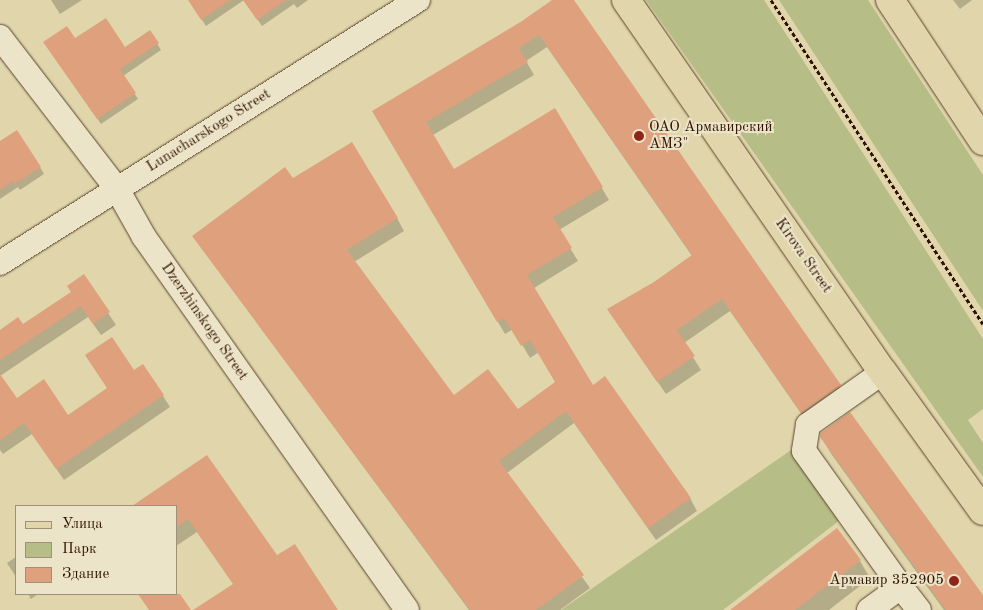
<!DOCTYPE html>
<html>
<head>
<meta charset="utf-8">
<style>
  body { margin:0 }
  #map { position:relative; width:983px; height:610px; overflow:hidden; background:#e1d6ab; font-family:"Old Standard TT",serif }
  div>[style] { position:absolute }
  .green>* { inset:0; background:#b6bd86 }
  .shadow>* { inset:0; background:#0003 }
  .building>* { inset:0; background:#dfa17d }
  .path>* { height:3px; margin-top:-1.5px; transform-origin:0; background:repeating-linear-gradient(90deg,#2e1101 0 4px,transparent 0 6.5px) }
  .roads { filter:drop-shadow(0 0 1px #5b422c) drop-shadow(0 0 1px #5b422c) }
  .minor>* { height:24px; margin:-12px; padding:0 12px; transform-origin:12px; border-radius:12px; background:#ece4c8 }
  .major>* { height:28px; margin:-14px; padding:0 14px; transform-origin:14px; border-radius:14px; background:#e1d6ab }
  .dots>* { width:14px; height:14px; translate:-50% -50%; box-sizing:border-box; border:2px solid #ece4c8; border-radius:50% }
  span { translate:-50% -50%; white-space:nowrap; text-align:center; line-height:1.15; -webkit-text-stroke:4px #ece4c8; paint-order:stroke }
  .poi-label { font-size:15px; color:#2e1101 }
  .left { translate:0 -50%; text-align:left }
  .right { translate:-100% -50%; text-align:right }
  .street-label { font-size:15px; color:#2e1101 }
  .legend { position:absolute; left:15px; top:505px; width:162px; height:90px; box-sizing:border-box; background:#ece4c8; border:1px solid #a09078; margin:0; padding:6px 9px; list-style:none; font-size:15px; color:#2e1101 }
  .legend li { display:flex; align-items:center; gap:10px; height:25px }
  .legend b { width:25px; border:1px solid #a09078 }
</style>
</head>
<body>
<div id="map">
  <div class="green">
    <div style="clip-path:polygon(646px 0,764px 0,983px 339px,983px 409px,968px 420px,983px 443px,983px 477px)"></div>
    <div style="clip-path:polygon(779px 0,868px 0,983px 175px,983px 311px)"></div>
    <div style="clip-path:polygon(791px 450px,840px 520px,723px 610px,561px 610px)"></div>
  </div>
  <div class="shadow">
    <div style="clip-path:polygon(51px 0,82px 0,60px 14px)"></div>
    <div style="clip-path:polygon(189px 0,308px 0,297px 8px,294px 4px,262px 26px,244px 0,206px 26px)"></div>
    <div style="clip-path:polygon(554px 0,573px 0,847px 398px,809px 425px,730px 311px,684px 343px,701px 370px,666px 394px,608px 310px,654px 283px,692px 256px,547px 47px,526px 61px,534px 75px,433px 135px,454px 170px,555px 110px,609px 200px,559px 230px,578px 261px,534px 288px,592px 387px,690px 498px,697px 511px,656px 540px,574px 423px,507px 473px,590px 588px,560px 610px,469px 610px,194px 237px,293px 180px,397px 218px,404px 231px,354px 262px,454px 396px,517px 411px,556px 382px,539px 352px,530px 358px,513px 329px,505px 334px,373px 112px,523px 22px)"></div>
    <div style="clip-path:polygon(953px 0,972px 0,960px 9px)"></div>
    <div style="clip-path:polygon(150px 32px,161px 50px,123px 76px,138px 99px,101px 124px,48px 48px,74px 40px,125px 48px)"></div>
    <div style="clip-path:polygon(0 143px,40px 167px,44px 174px,20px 190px,18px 187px,0 199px)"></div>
    <div style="clip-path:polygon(84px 276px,116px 325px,101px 335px,88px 317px,0 376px,16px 399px,68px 417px,108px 389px,86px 356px,163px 396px,170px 407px,64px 480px,32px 434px,3px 454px,0 450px,0 331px,23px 326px,72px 292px)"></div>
    <div style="clip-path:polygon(821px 437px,983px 597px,983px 610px,944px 610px,832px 455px)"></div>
    <div style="clip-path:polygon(206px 457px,277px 557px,337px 610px,196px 610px,234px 585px,197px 532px,176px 546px,176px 506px,135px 506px)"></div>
    <div style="clip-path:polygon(16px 557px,16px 577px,7px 563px)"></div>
    <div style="clip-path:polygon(860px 561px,870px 578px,829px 610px,732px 610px)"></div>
    <div style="clip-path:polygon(28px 594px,38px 594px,31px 599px)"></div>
  </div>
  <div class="building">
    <div style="clip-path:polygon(188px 0,230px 0,201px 20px)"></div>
    <div style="clip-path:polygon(243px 0,286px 0,257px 20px)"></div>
    <div style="clip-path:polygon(552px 0,574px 0,841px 385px,801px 413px,722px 299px,677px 330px,695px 356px,657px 382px,607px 309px,654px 282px,692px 255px,539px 35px,519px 48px,528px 62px,426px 122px,454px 169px,555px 108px,603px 187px,553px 217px,572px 248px,527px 275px,593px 385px,605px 376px,691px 498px,648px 528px,566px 411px,499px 461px,584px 575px,536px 610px,470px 610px,192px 236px,285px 167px,293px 178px,352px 142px,398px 218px,347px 250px,454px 395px,488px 369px,518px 409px,555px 382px,530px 340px,521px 346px,504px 318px,497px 322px,372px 111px,522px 21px)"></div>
    <div style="clip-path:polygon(106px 18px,125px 47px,150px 30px,159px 43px,120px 69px,136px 93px,97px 119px,43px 42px,67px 26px,75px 38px)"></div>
    <div style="clip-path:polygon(17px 130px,41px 167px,15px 184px,13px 181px,0 190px,0 141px)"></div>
    <div style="clip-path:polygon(84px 274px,110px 312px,93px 324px,81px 306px,0 360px,0 330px,18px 317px,23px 324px,71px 292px,67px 286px)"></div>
    <div style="clip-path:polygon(112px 337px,134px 370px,143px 364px,164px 395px,56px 469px,24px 423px,0 440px,0 374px,17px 398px,44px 379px,68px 415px,107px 388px,85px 355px)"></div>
    <div style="clip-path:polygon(850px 412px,983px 595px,983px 610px,946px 610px,820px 437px,821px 433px)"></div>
    <div style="clip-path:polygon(207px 455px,277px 555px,295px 544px,338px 610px,193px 610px,233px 584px,188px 519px,176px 528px,176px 506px,132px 506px)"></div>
    <div style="clip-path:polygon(837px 528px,861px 560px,795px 610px,730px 610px)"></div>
    <div style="clip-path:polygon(138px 594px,180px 594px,191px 610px,149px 610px)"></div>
  </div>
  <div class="path">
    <div style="left:771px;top:0;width:387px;rotate:56.8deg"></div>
  </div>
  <div class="roads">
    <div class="minor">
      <div style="left:0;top:37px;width:192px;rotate:52.4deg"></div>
      <div style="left:117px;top:189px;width:55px;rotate:60.6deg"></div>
      <div style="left:144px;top:237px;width:456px;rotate:54.8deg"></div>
      <div style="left:0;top:263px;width:494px;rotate:-32.2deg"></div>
      <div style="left:883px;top:372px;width:92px;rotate:144.8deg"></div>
      <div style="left:808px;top:425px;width:26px;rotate:99deg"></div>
      <div style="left:804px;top:451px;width:167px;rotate:54.5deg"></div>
      <div style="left:869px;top:610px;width:39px;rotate:-36deg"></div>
      <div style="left:901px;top:587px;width:29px;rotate:52deg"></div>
    </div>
    <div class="major">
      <div style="left:626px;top:0;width:452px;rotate:55.4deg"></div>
      <div style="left:883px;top:372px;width:171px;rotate:54.3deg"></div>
      <div style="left:890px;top:0;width:169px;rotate:56.6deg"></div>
    </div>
  </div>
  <div class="dots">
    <div style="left:639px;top:136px;background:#8f2418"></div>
    <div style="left:954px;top:581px;background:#8f2418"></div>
  </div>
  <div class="poi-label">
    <span class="left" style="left:649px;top:136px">ОАО Армавирский<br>АМЗ"</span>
    <span class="right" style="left:944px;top:581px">Армавир 352905</span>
  </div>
  <div class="street-label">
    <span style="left:209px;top:131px;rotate:-32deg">Lunacharskogo Street</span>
    <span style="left:803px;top:256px;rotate:55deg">Kirova Street</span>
    <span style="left:204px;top:322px;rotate:55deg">Dzerzhinskogo Street</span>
  </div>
  <ul class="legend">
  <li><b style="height:6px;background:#e1d6ab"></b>Улица</li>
  <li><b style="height:14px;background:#b6bd86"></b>Парк</li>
  <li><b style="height:14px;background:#dfa17d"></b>Здание</li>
  </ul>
</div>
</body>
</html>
